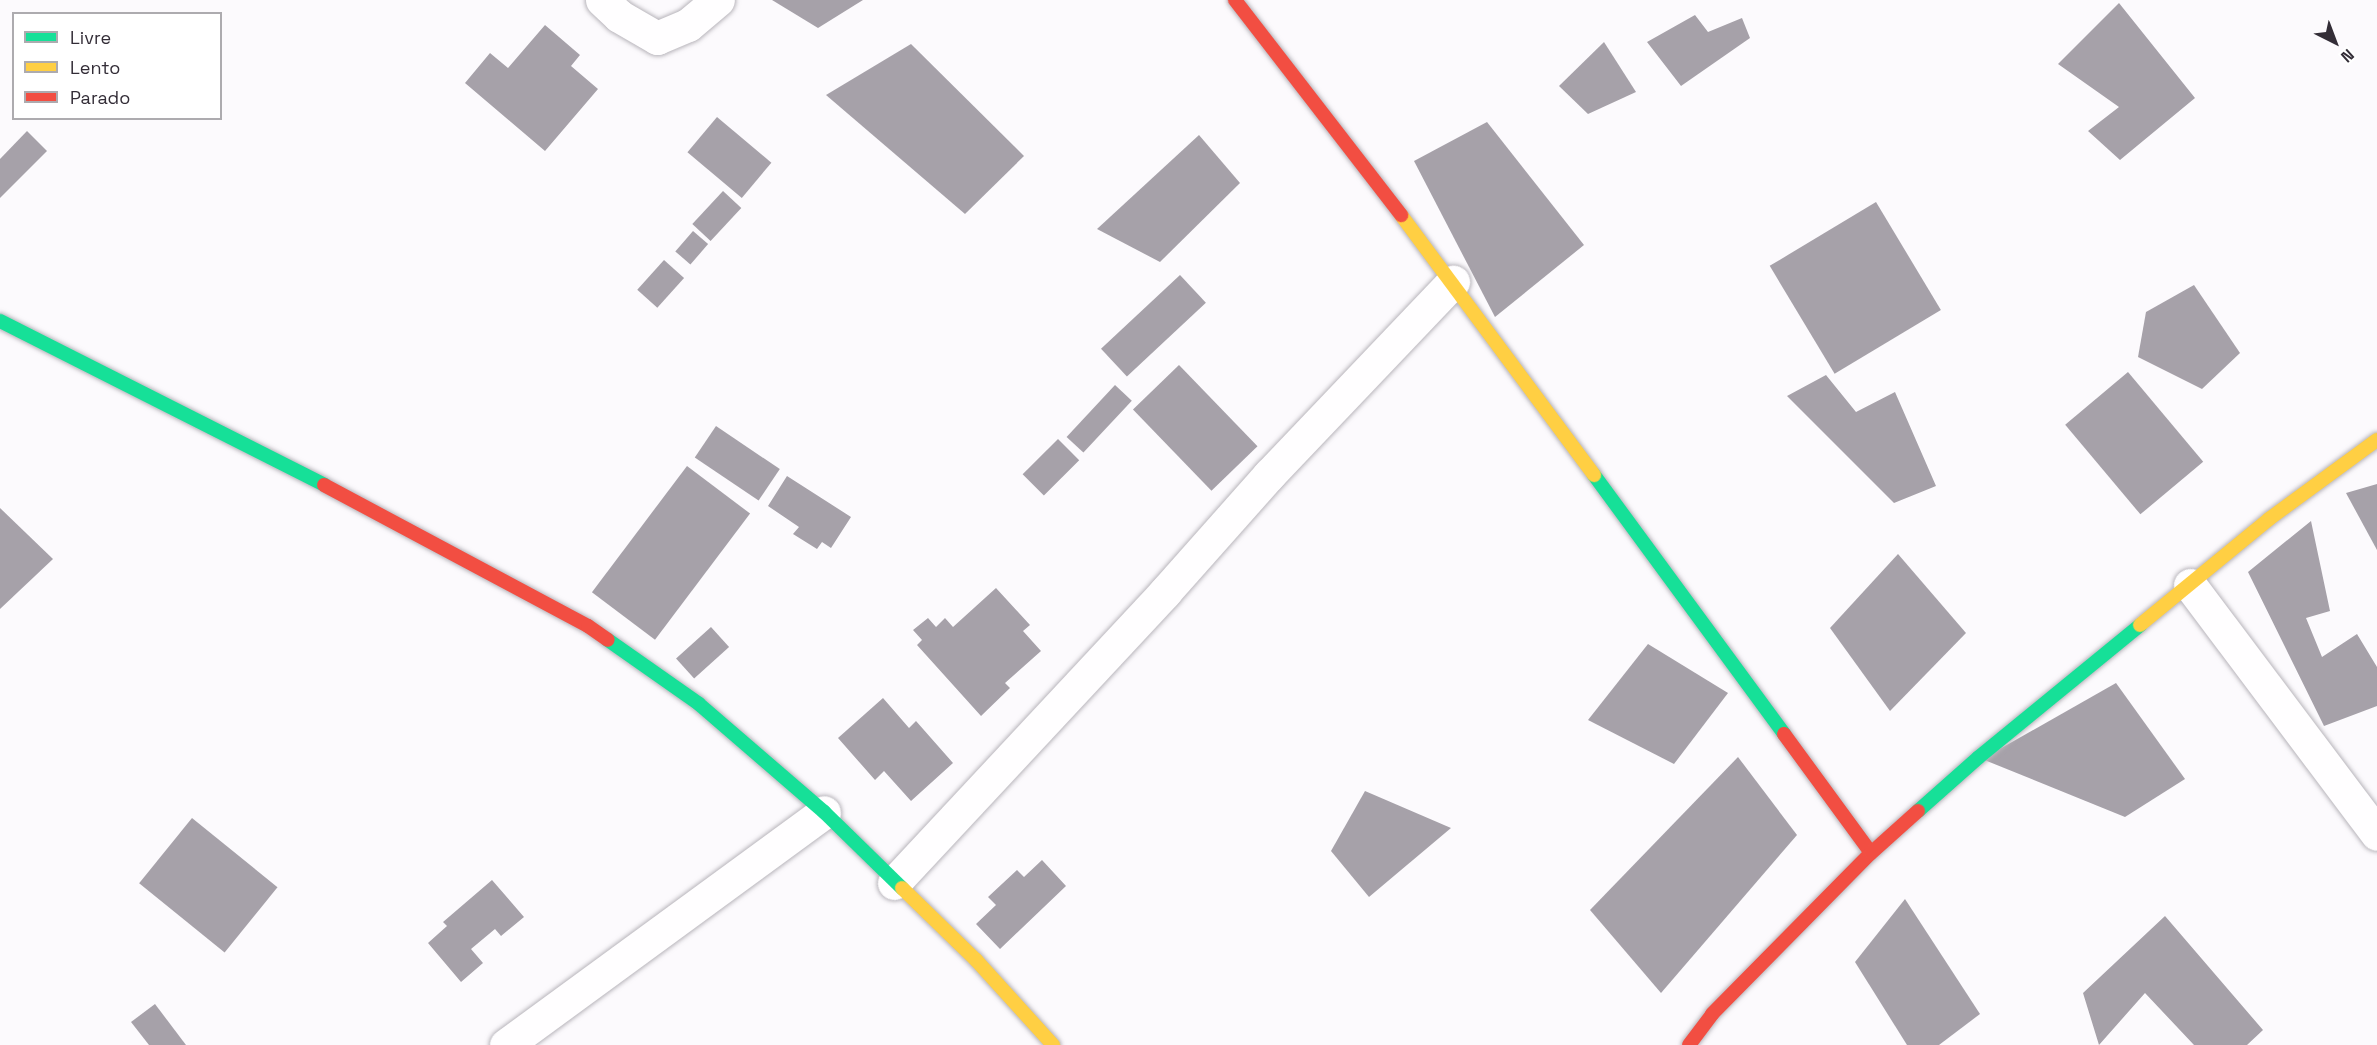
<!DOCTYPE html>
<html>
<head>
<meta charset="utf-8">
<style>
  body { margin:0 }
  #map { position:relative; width:2377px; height:1045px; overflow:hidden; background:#fcfafd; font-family:"Space Grotesk",sans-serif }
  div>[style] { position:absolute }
  .building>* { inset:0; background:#a6a1a9; transform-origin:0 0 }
  .roads { filter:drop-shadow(0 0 2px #b8b5bb) drop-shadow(0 0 2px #b8b5bb) }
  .street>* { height:33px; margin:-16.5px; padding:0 16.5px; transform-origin:16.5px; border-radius:16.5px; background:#fffeff }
  .fast>* { height:14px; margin:-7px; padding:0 7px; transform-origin:7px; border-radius:7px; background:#16e098 }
  .slow>* { height:14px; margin:-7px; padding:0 7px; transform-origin:7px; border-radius:7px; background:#ffcf43 }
  .jam>* { height:14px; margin:-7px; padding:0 7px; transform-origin:7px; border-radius:7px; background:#f24e42 }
  span { translate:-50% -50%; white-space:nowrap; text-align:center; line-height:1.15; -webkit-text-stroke:6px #fff; paint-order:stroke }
  .legend { position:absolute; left:12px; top:12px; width:210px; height:108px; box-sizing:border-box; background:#fff; border:2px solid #adabaf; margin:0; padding:8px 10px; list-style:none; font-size:18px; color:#332d37 }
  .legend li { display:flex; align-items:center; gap:12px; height:30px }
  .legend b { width:30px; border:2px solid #adabaf }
  .north { position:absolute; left:2305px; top:12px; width:60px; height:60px; -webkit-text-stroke:4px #fff; paint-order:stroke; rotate:138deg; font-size:16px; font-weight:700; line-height:24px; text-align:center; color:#332d37 }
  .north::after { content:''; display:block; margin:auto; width:21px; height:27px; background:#332d37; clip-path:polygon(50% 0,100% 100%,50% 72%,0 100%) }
</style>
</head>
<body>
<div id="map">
  <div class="building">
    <div style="clip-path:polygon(772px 0,863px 0,818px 28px)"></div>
    <div style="clip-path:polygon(2119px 3px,2195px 98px,2120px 160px,2088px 131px,2119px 107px,2058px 64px)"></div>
    <div style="clip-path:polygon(1695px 15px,1708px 32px,1742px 18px,1750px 38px,1681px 86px,1647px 42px)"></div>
    <div style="clip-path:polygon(545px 25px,580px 55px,571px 66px,598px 89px,545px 151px,465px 83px,490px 53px,508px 68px)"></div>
    <div style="clip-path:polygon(1604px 42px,1636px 92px,1588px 114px,1559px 86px)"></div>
    <div style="clip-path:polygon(911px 44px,1024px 156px,965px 214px,826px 95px)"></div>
    <div style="left:717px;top:117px;width:71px;height:46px;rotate:40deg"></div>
    <div style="clip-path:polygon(1487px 122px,1584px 245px,1495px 317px,1414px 161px)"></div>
    <div style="clip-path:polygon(27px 131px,47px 151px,0 198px,0 159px)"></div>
    <div style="clip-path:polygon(1199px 135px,1240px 183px,1160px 262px,1097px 229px)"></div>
    <div style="left:723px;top:191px;width:25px;height:45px;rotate:43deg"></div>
    <div style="left:1876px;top:202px;width:126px;height:124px;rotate:59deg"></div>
    <div style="left:693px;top:231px;width:20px;height:27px;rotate:41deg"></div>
    <div style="left:664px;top:260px;width:27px;height:40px;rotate:42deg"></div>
    <div style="left:1180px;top:275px;width:38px;height:108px;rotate:47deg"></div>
    <div style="clip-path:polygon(2194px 285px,2240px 353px,2202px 389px,2138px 357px,2146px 312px)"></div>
    <div style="left:1179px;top:365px;width:113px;height:64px;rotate:46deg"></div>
    <div style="left:2128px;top:372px;width:117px;height:82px;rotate:50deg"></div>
    <div style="clip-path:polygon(1826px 375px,1856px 412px,1895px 392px,1936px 486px,1894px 503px,1787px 396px)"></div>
    <div style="left:1115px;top:385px;width:23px;height:71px;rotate:43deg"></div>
    <div style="left:716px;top:426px;width:77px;height:38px;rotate:34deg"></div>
    <div style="left:1058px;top:439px;width:30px;height:50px;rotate:45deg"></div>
    <div style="left:687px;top:466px;width:79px;height:158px;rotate:37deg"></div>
    <div style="clip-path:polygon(787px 476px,851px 517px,831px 548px,822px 542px,817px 549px,793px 534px,799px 527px,768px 506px)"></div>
    <div style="clip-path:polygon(2377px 484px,2377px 550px,2346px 493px)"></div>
    <div style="clip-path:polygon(0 508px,53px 559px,0 609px)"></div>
    <div style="clip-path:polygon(2311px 521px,2330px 611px,2306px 618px,2322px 657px,2357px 634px,2377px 667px,2377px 706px,2324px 726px,2248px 572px)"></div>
    <div style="clip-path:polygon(1898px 554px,1966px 633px,1890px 711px,1830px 628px)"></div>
    <div style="clip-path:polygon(996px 588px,1030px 625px,1023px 631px,1041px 651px,1005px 683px,1010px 688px,981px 716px,917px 645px,922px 640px,913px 630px,928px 618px,936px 627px,945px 618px,953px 627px)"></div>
    <div style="left:711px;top:627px;width:27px;height:47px;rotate:48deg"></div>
    <div style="clip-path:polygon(1648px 644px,1728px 693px,1674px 764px,1588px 720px)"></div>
    <div style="clip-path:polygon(2116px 683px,2185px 779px,2125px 817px,1982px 759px)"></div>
    <div style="clip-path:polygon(883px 698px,909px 728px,916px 721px,953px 763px,911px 801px,884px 771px,875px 780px,838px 738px)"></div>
    <div style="clip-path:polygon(1738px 757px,1797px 835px,1661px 993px,1590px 910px)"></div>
    <div style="clip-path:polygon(1365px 791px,1451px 828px,1369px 897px,1331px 851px)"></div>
    <div style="left:192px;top:818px;width:110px;height:84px;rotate:39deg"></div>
    <div style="clip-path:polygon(1042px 860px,1066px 886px,1000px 949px,976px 924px,996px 905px,988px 897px,1017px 870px,1024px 877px)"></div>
    <div style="clip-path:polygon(492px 880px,524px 917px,501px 936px,495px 929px,471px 949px,483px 963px,461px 982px,428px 943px,447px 926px,443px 922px)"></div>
    <div style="clip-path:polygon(1905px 899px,1980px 1014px,1939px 1045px,1907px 1045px,1855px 962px)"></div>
    <div style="clip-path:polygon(2165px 916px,2263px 1030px,2247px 1045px,2194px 1045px,2145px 993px,2099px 1045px,2083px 993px)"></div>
    <div style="clip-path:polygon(155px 1004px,186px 1045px,149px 1045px,131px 1022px)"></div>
  </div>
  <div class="roads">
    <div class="street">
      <div style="left:602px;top:0;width:23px;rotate:43deg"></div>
      <div style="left:619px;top:16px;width:44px;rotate:30.1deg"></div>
      <div style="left:657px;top:38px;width:34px;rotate:-23deg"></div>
      <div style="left:688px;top:25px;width:39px;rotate:-40deg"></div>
      <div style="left:2190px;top:585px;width:311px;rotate:53.1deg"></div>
      <div style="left:894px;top:883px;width:398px;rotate:-47deg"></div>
      <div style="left:1165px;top:592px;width:157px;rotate:-48.4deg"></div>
      <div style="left:1269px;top:475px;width:267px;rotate:-46.4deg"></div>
      <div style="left:506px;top:1045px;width:394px;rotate:-36.2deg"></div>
    </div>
    <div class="fast">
      <div style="left:0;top:321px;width:363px;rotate:26.8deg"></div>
      <div style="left:1594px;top:475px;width:321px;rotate:53.7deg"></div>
      <div style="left:608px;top:640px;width:111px;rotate:35.1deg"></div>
      <div style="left:699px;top:704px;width:165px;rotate:40.8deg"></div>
      <div style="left:824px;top:812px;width:109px;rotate:44.3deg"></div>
      <div style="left:1918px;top:811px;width:81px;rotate:-41.5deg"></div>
      <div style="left:1979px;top:757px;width:208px;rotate:-39.3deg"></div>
    </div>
    <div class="slow">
      <div style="left:1401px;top:215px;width:324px;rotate:53.4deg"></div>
      <div style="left:2140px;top:625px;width:167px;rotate:-39.4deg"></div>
      <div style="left:2269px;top:519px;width:134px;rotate:-36.2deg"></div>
      <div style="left:902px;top:888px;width:103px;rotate:44.2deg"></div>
      <div style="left:976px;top:960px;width:115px;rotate:47.8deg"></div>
    </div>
    <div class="jam">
      <div style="left:1235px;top:0;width:272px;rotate:52.3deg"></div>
      <div style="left:324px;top:485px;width:299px;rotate:28.1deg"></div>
      <div style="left:588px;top:626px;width:24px;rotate:35deg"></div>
      <div style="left:1784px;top:734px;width:147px;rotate:53.8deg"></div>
      <div style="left:1689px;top:1045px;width:39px;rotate:-53deg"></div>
      <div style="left:1712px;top:1014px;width:226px;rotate:-45.4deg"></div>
      <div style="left:1871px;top:853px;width:63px;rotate:-41.8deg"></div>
    </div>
  </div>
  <ul class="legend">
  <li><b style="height:8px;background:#16e098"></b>Livre</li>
  <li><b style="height:8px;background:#ffcf43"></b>Lento</li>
  <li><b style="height:8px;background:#f24e42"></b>Parado</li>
  </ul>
  <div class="north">N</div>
</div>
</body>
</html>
